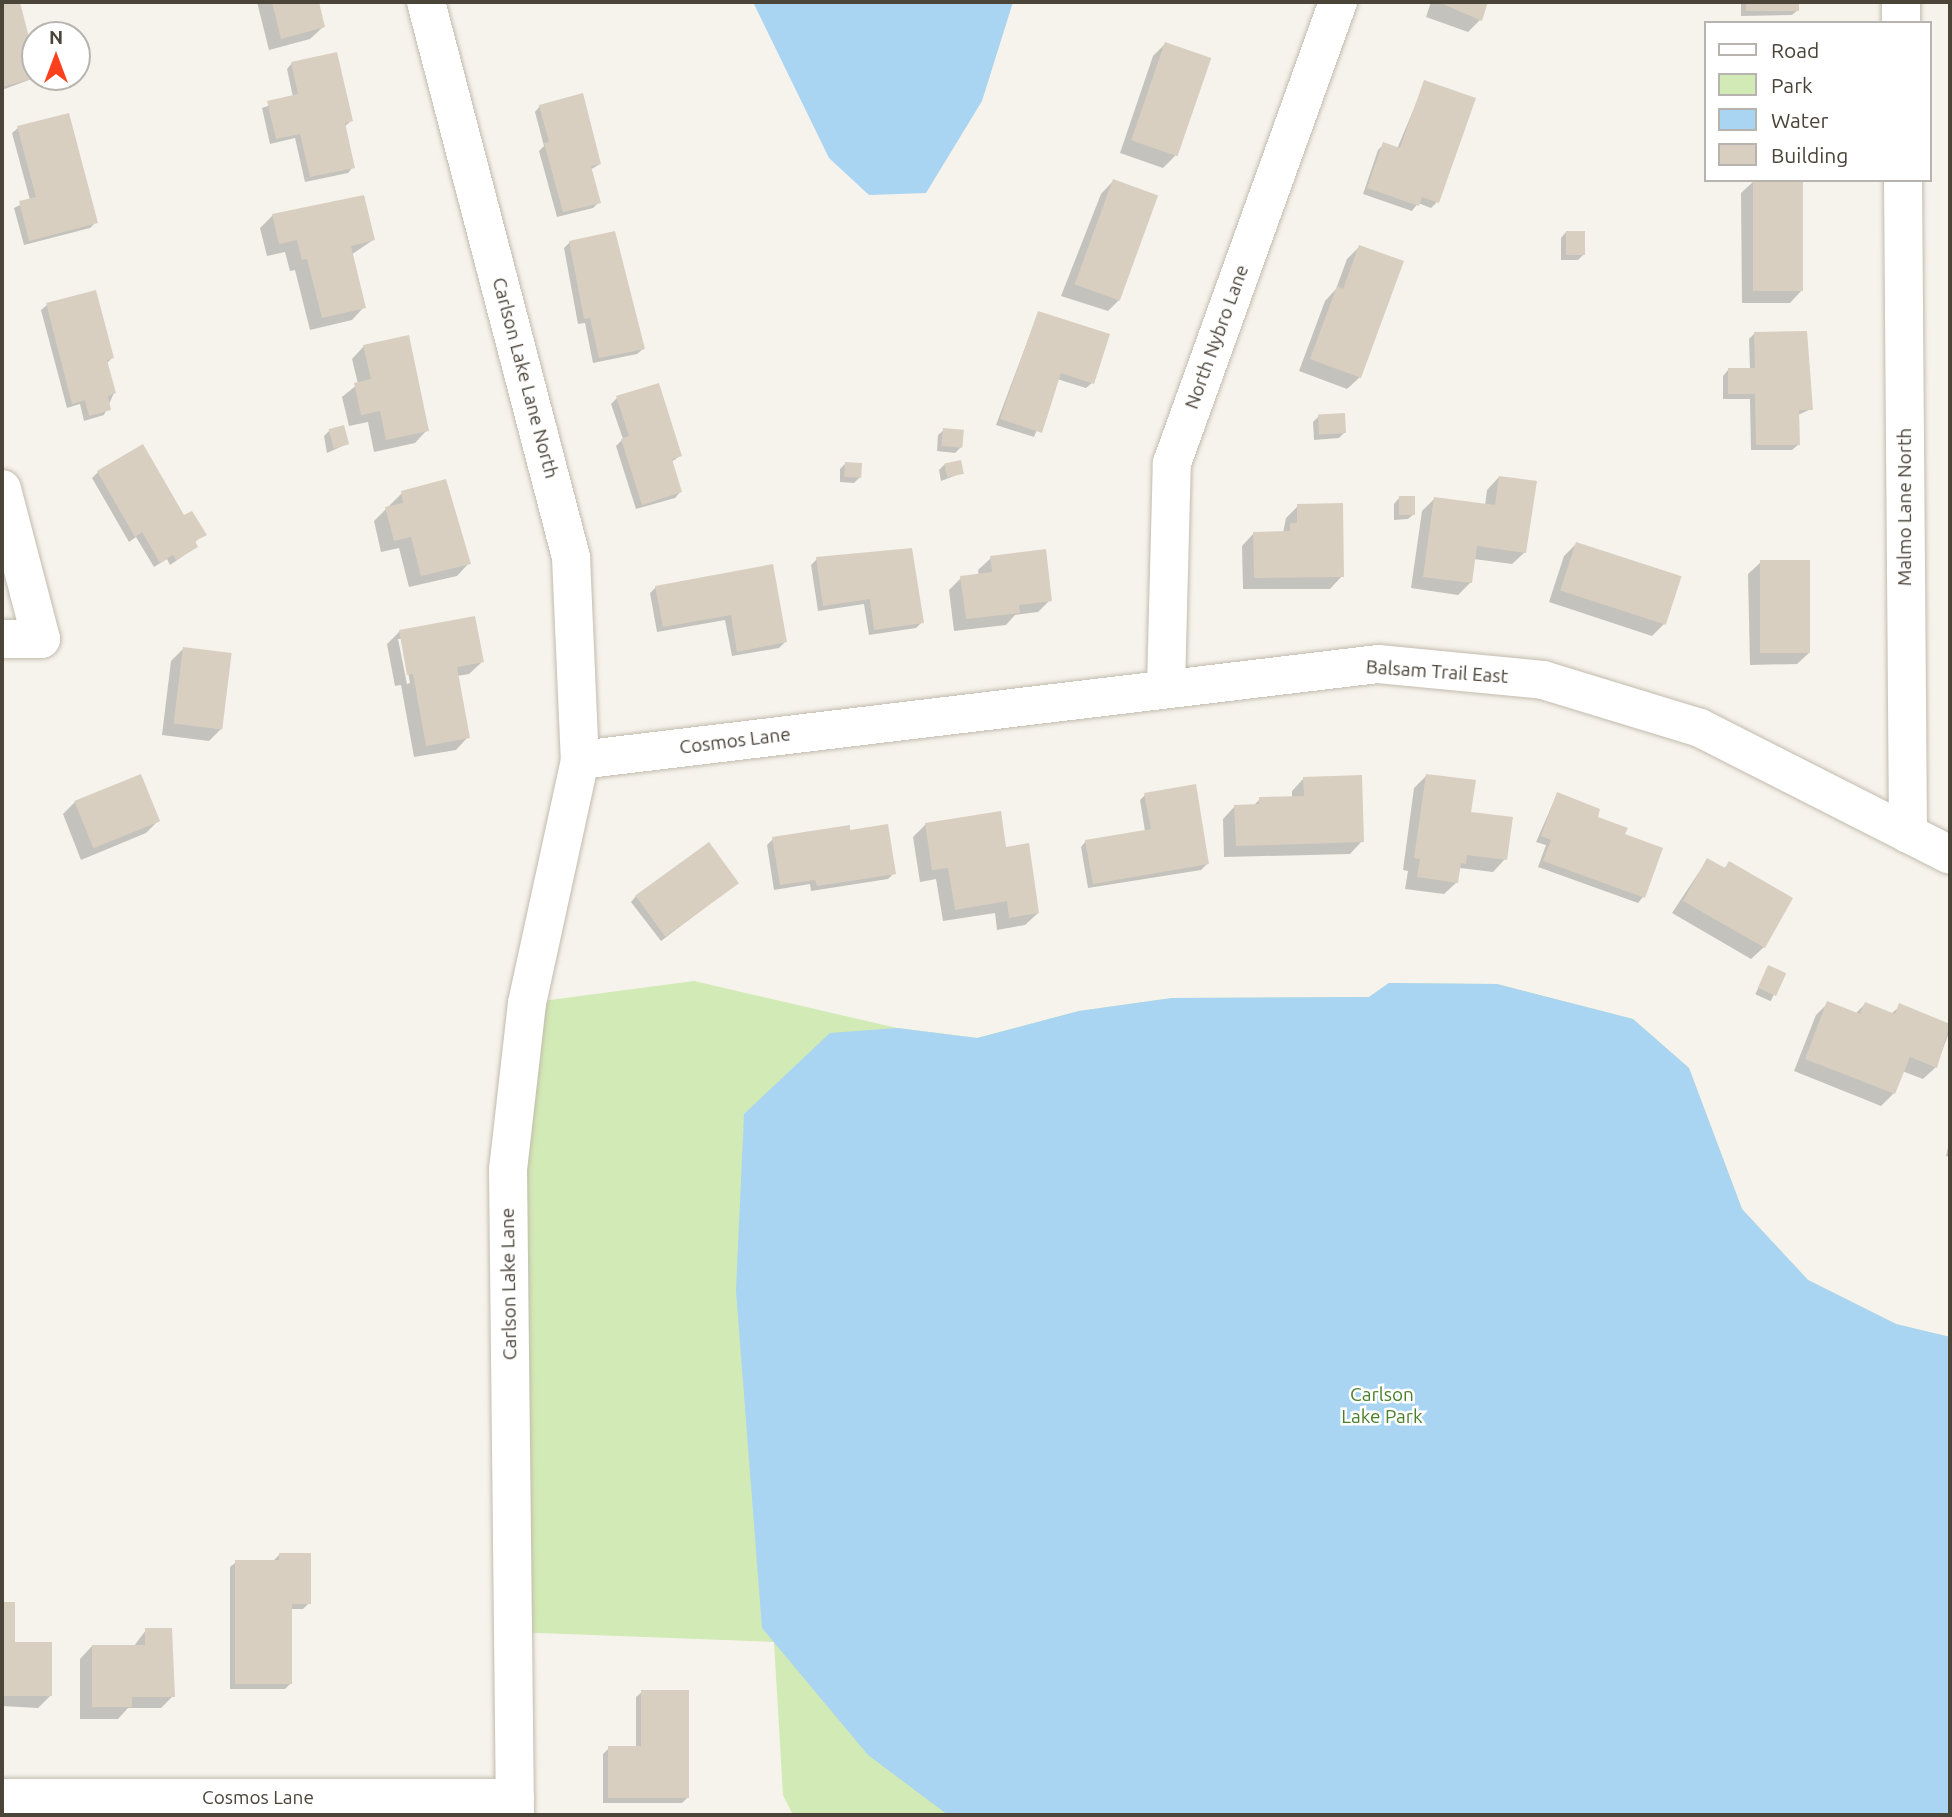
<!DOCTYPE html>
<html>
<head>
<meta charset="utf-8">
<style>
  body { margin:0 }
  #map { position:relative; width:1952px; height:1817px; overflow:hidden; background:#f6f3ec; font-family:Ubuntu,sans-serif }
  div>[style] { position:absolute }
  .green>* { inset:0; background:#d2eab5 }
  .water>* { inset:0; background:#a9d4f2 }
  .shadow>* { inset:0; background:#0003; transform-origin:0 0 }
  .building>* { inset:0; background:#d8cfc1; transform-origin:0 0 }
  .roads { filter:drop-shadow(0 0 2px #c2bbae) drop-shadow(0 0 2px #c2bbae) }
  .minor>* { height:38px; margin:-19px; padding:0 19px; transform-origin:19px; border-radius:19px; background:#fff }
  span { translate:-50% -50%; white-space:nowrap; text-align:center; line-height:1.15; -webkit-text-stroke:5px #fff; paint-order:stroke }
  .street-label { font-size:19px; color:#4b4439 }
  .park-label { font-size:19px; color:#4a7f2a }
  .frame { position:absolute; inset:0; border:4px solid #4b4439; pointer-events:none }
  .legend { position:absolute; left:1704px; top:21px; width:228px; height:161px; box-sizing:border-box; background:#fff; border:2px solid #b7b4b0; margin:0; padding:9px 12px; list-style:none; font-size:21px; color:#4b4439 }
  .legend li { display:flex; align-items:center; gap:14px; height:35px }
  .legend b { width:35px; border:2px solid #b7b4b0 }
  .north { position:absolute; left:21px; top:21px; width:70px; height:70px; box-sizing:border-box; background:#fff; border:2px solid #b7b4b0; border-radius:50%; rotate:0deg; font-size:19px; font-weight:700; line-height:28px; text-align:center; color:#4b4439 }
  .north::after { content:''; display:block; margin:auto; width:24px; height:32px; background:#fc3f1d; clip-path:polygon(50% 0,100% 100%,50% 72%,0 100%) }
</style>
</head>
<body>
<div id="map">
  <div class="green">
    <div style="clip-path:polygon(694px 981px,897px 1028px,977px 1038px,1079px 1011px,1172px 998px,1369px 997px,1389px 983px,1497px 984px,1633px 1019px,1689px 1068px,1742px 1209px,1808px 1280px,1896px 1324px,1950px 1337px,1950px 1815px,793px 1815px,783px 1795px,774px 1642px,513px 1632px,527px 1003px)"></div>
  </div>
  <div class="water">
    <div style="clip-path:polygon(753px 2px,1013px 2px,982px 101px,926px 193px,869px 195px,829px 158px)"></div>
    <div style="clip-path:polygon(1389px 983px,1497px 984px,1633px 1019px,1689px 1068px,1742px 1209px,1808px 1280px,1896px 1324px,1950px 1337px,1950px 1815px,948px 1815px,868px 1755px,762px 1628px,736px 1291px,744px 1114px,830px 1033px,897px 1028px,977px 1038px,1079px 1011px,1172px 998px,1369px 997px)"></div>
  </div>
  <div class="shadow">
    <div style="clip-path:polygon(2px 2px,18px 2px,37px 77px,2px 90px)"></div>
    <div style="clip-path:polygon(257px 2px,317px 2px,323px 27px,310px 39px,269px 50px)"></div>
    <div style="clip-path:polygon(1431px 2px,1487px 2px,1480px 20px,1468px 32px,1426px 17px)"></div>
    <div style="clip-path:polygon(1741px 2px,1798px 2px,1798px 10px,1792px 15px,1741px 16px)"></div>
    <div style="clip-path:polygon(1165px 44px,1175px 156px,1163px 168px,1120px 153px,1153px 56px)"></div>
    <div style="clip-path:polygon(292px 63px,351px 121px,344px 127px,353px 167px,348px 173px,305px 182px,295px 138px,270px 144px,262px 108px,293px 97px,287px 69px)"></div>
    <div style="clip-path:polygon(1425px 82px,1474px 99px,1437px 202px,1431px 208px,1418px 203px,1412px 211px,1363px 194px,1378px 150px,1384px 144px,1397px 149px)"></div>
    <div style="clip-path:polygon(540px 106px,600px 164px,590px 170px,599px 202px,593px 208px,557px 217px,539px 151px,544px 146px,535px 112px)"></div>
    <div style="clip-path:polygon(18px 128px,96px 222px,90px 228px,24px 245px,14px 208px,30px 200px,12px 133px)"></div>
    <div style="clip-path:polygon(1113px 181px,1120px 299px,1108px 311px,1061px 296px,1101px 194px)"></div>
    <div style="clip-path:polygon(1754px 181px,1802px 290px,1790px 303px,1742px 303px,1741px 193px)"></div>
    <div style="clip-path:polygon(273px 215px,373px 240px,351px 255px,364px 307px,352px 320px,310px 330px,295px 270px,290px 271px,285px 252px,267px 256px,260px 228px)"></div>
    <div style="clip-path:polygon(1566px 232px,1584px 254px,1578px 260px,1561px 260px,1561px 238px)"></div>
    <div style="clip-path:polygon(570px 242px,643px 349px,637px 354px,593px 363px,585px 323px,578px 324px,564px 248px)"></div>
    <div style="clip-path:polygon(1359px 247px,1360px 377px,1347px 389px,1299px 371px,1325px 301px,1336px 289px,1347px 259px)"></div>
    <div style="clip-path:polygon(47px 305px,112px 358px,106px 364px,114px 393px,104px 415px,84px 421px,80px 404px,67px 408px,41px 310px)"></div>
    <div style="clip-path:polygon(1038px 313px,1092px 383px,1086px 388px,1057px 379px,1034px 437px,996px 425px)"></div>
    <div style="clip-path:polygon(1755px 333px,1811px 409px,1798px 415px,1798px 445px,1792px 450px,1751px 450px,1750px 399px,1723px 399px,1723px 376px,1728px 370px,1750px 370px,1749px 339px)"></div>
    <div style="clip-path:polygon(364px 346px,427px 430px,415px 443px,374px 452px,368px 422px,349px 426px,342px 397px,358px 384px,352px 359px)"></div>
    <div style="clip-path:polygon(617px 398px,680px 456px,671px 462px,680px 492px,675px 498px,636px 509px,616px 446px,623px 439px,611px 404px)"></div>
    <div style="clip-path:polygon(1319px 416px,1345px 432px,1339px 438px,1314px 440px,1313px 422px)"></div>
    <div style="clip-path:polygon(944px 430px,961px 447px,955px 453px,937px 451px,938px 435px)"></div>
    <div style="clip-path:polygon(329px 431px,347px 444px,327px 453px,324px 436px)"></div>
    <div style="clip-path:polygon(846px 463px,860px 477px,854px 483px,840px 482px,840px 469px)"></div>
    <div style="clip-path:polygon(945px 464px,962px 473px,941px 481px,939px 470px)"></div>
    <div style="clip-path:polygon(98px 472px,183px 518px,204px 534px,194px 543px,196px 547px,170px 565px,167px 559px,154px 567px,136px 537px,129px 542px,92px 478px)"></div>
    <div style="clip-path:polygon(1499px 477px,1525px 552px,1512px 564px,1474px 559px,1471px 582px,1458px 595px,1411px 588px,1422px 511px,1434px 499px,1485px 506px,1487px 490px)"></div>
    <div style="clip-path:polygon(402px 493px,469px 563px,457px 576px,409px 587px,399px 548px,381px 552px,374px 521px)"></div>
    <div style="clip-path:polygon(1399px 498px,1414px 514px,1408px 519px,1394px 520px,1394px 504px)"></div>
    <div style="clip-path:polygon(1298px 506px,1342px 576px,1330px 589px,1243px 589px,1242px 546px,1254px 533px,1283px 533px,1286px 518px)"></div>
    <div style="clip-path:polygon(1576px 544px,1664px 624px,1652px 636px,1549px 602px,1564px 556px)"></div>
    <div style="clip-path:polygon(991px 558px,1050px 600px,1038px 612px,1015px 615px,1006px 625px,954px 631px,949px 590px,961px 578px,979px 576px,978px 570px)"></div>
    <div style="clip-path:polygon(817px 559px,922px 622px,916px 628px,869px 635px,864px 604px,818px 611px,811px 565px)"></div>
    <div style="clip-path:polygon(1761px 562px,1810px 652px,1797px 664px,1750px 665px,1748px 574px)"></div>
    <div style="clip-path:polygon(771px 566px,785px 642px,779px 648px,732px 656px,725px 620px,657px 632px,650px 593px,656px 587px)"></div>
    <div style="clip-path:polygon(evenodd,400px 631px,482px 662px,469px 674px,457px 676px,468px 737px,456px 750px,414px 757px,401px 685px,395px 686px,387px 644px,400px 631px,398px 639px,402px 639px,410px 683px,407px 684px,398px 639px)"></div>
    <div style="clip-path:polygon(184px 648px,221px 729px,209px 741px,162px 735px,171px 661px)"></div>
    <div style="clip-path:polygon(1426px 776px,1469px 813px,1505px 859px,1493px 872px,1460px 868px,1457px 882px,1444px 894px,1405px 889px,1408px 871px,1403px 870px,1414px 788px)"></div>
    <div style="clip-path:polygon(1304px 778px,1362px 841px,1350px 854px,1224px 857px,1223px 819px,1235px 806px,1253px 806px,1260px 799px,1292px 798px,1292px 791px)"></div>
    <div style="clip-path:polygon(1557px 794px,1623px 835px,1643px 897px,1638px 903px,1538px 867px,1546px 845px,1536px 842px)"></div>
    <div style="clip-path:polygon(1145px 795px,1207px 864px,1201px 870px,1088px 888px,1081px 847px,1086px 841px,1145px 831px,1140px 800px)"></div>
    <div style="clip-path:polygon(75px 802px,158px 821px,146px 833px,81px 860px,63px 814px)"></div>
    <div style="clip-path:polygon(926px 824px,1005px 849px,1038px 913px,1025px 925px,997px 930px,995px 913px,943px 921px,936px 879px,920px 882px,913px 837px)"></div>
    <div style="clip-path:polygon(849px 832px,894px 873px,888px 879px,811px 891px,810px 884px,774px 890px,767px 845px,773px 839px)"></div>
    <div style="clip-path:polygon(1707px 860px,1723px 869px,1729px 864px,1764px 947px,1751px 959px,1672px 913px)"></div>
    <div style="clip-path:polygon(731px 888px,661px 941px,631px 902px,636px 896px)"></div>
    <div style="left:1768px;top:967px;width:17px;height:30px;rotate:25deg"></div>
    <div style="clip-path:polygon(1828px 1003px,1855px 1014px,1865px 1004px,1891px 1014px,1900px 1006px,1950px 1026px,1950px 1030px,1936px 1067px,1923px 1079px,1902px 1071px,1894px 1093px,1881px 1106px,1794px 1071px,1816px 1015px)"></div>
    <div style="clip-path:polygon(1950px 1139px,1950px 1157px,1946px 1156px)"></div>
    <div style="clip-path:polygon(280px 1554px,309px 1603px,303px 1609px,290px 1609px,291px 1683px,285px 1689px,230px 1689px,230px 1567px,236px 1562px,274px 1560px)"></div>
    <div style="clip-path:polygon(2px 1603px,13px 1603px,13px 1644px,51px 1695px,38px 1708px,2px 1706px)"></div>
    <div style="clip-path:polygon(146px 1630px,173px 1696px,161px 1708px,128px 1708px,118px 1719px,80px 1719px,80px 1659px,92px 1646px,134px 1646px)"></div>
    <div style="clip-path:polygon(642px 1692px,688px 1797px,682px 1803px,603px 1803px,603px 1754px,609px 1748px,636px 1748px,636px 1697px)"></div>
  </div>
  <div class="building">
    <div style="clip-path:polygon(2px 2px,20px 2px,35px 61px,35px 78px,2px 87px)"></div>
    <div style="clip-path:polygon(272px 2px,319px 2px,325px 27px,281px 39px)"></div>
    <div style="clip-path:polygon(1438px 2px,1488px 2px,1482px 21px)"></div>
    <div style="left:1746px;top:2px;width:53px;height:9px"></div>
    <div style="left:1165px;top:42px;width:49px;height:104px;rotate:19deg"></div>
    <div style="clip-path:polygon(337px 52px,353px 121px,345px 123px,355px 168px,310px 177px,300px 134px,276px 139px,267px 101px,298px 94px,291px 62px)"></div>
    <div style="clip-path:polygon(1424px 80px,1476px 98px,1439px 203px,1422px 197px,1419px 206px,1367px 188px,1383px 142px,1400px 148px)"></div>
    <div style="clip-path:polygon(583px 93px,601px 164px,591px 166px,601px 203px,563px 212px,544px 143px,549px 142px,539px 105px)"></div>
    <div style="clip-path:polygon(69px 113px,98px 223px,29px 241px,19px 201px,36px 197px,17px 126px)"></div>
    <div style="left:1113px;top:179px;width:48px;height:112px;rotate:20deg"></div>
    <div style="left:1753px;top:180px;width:50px;height:111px"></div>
    <div style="clip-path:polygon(364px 195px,375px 240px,351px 246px,366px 308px,322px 318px,307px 259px,302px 260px,297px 240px,279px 244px,272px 214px)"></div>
    <div style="clip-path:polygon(615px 231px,645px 349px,599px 358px,590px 318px,584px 319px,569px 241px)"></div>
    <div style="left:1566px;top:231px;width:19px;height:24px"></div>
    <div style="clip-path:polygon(1359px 245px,1404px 261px,1361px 378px,1310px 359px,1337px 286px,1343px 289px)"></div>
    <div style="clip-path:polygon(96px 290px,114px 358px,107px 360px,116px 393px,108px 396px,111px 410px,89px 416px,85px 400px,72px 404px,46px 303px)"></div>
    <div style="clip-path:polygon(1038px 311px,1110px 334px,1094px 384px,1061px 373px,1042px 433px,1000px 419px)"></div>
    <div style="clip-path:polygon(1807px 331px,1813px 410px,1799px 410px,1800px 445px,1756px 445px,1755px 394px,1728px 394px,1728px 368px,1755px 368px,1754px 332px)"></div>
    <div style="clip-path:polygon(409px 335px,429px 431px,386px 440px,380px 411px,361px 415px,354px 383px,371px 379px,363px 345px)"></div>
    <div style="clip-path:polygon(659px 383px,682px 456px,672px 459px,682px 492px,642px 505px,621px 439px,629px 436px,616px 396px)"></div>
    <div style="left:1345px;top:413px;width:20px;height:27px;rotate:87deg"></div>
    <div style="left:344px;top:425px;width:20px;height:16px;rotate:75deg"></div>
    <div style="left:943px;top:428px;width:21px;height:18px;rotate:5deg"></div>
    <div style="clip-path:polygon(143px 444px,184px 515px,192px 511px,207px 535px,195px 541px,198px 547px,176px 560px,173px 555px,160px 563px,142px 532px,135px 537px,97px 471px)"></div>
    <div style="left:961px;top:460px;width:14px;height:17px;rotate:78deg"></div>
    <div style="left:845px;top:462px;width:17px;height:15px;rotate:3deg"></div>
    <div style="clip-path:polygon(1499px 476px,1537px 481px,1526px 553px,1477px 546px,1472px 583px,1423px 577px,1434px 497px,1495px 505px)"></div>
    <div style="clip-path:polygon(446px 479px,471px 564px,421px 576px,411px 537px,394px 541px,385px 507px,403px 503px,401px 491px)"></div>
    <div style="left:1399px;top:496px;width:16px;height:19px"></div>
    <div style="clip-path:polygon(1343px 503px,1344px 577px,1254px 578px,1253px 532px,1290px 531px,1290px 523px,1297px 523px,1297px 504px)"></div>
    <div style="left:1576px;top:542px;width:111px;height:51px;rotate:18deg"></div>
    <div style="clip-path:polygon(912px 548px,924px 623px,874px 630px,870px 599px,823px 606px,816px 557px)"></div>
    <div style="clip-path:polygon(1046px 549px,1052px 601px,1019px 605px,1020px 613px,966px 619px,960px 576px,992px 572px,990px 556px)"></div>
    <div style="left:1760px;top:560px;width:50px;height:93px"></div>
    <div style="clip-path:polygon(773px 564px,787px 642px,737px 652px,731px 615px,663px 627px,655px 586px)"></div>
    <div style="clip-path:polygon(475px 616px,484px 662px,457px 667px,470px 738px,426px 746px,413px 674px,407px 675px,399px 630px)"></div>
    <div style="left:183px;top:647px;width:49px;height:77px;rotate:7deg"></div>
    <div style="left:141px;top:774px;width:51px;height:72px;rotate:68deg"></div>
    <div style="clip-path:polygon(1426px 774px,1476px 780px,1471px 812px,1513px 817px,1507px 860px,1467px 855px,1466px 864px,1461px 863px,1458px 883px,1417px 877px,1420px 859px,1414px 858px)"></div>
    <div style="clip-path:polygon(1362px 775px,1364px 842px,1236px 846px,1234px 805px,1259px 804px,1259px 797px,1304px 796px,1303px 777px)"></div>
    <div style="clip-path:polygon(1196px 784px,1209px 864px,1093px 884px,1085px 840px,1151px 829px,1144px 793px)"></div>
    <div style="clip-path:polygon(1557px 792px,1600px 809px,1598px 817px,1628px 828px,1625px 834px,1663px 848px,1645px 898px,1543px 861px,1551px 840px,1541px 836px)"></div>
    <div style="clip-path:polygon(1001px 811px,1006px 847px,1029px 843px,1039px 913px,1009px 918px,1007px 901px,955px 910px,948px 868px,932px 870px,925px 823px)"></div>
    <div style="clip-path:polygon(888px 824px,896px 874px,817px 886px,815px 880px,780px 885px,772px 837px,850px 825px,850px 830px)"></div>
    <div style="left:709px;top:842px;width:51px;height:91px;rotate:54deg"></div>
    <div style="clip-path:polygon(1707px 858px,1725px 868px,1729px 861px,1793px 898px,1765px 948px,1683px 901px)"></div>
    <div style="left:1768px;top:965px;width:20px;height:25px;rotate:24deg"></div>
    <div style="clip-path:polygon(1827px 1001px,1860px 1014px,1865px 1002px,1895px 1014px,1899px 1003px,1950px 1024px,1937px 1068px,1910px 1057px,1895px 1094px,1805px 1059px)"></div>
    <div style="clip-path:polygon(279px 1553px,311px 1553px,311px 1604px,292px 1604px,292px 1684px,235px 1684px,235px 1560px,279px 1560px)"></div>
    <div style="clip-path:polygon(2px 1602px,15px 1602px,15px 1642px,52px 1642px,52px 1696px,2px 1696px)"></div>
    <div style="clip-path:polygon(145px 1628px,172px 1628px,175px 1697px,132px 1697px,132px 1707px,92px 1707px,92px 1645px,145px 1645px)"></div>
    <div style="clip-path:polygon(641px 1690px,689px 1690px,689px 1798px,608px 1798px,608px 1746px,641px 1746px)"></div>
  </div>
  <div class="roads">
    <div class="minor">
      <div style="left:426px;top:2px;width:574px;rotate:75.36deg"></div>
      <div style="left:571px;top:557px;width:203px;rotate:87.5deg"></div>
      <div style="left:580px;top:760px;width:249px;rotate:102.3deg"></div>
      <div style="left:527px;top:1003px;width:167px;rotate:96.5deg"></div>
      <div style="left:508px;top:1169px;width:646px;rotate:89.38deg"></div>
      <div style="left:1901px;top:2px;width:21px;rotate:90deg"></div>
      <div style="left:1903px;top:180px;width:654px;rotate:89.56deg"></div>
      <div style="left:2px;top:489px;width:155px;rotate:75.4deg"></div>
      <div style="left:41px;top:639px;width:39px;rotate:180deg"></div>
      <div style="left:1166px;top:686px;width:223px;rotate:-88.5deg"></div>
      <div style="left:1172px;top:463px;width:490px;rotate:-70.2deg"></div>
      <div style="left:580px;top:760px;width:804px;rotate:-6.86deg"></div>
      <div style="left:1378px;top:664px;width:166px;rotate:5.5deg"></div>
      <div style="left:1543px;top:680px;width:164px;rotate:17deg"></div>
      <div style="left:1700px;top:728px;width:280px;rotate:26.9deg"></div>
      <div style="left:2px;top:1798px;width:513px"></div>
    </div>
  </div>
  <div class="street-label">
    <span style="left:1217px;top:337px;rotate:-70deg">North Nybro Lane</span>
    <span style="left:525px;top:378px;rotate:75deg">Carlson Lake Lane North</span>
    <span style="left:1905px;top:507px;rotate:-90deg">Malmo Lane North</span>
    <span style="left:1437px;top:672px;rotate:4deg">Balsam Trail East</span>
    <span style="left:735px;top:741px;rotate:-7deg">Cosmos Lane</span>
    <span style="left:509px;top:1284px;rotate:-91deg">Carlson Lake Lane</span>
    <span style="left:258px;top:1798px">Cosmos Lane</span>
  </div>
  <div class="park-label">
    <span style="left:1382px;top:1406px">Carlson<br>Lake Park</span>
  </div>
  <div class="frame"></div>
  <ul class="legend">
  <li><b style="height:9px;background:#fff"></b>Road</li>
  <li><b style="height:19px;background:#d2eab5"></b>Park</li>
  <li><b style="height:19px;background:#a9d4f2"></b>Water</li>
  <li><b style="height:19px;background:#d8cfc1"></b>Building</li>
  </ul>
  <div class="north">N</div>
</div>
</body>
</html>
